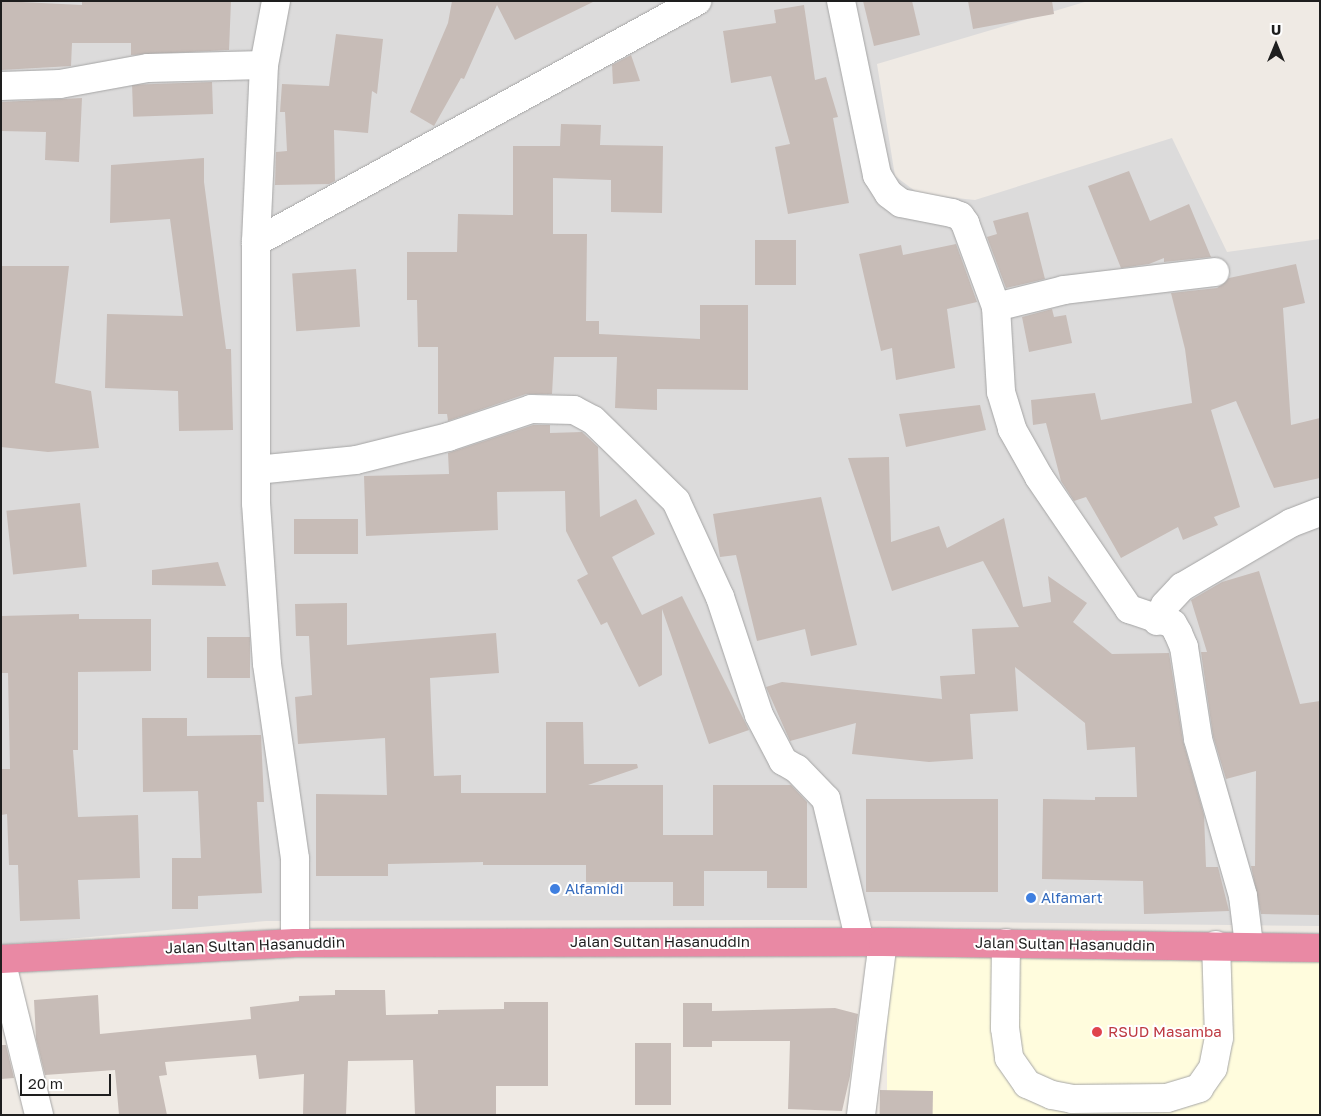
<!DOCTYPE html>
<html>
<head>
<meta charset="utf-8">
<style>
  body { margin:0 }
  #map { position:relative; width:1321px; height:1116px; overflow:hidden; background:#efeae4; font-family:"Golos Text",sans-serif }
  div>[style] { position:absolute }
  .residential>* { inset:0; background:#dcdbdb }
  .education>* { inset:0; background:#fffcdd; transform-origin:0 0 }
  .building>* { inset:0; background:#c7bcb7; transform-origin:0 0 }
  .roads { filter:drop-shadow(0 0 1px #a5a5a5) drop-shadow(0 0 1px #a5a5a5) }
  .minor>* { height:28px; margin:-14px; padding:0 14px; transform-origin:14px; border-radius:14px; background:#fff }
  .highway>* { height:28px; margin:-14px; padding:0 14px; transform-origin:14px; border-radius:14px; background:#e989a4 }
  .dots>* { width:14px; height:14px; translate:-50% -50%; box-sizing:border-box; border:2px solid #fff; border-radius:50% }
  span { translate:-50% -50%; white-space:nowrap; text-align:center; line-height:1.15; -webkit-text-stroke:4px #fff; paint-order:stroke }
  .shop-label { font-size:15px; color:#366cbe }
  .left { translate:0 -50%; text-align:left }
  .street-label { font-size:15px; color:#1e1e1e }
  .health-label { font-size:15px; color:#be3a42 }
  .frame { position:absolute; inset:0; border:2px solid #1e1e1e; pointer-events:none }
  .north { position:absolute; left:1251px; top:20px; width:50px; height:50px; -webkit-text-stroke:4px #fff; paint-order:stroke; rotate:0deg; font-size:14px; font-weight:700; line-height:20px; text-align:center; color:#1e1e1e }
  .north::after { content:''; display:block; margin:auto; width:18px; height:22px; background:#1e1e1e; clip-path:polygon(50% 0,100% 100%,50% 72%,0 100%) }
  .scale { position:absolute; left:20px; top:1074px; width:91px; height:22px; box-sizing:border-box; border:2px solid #1e1e1e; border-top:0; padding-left:6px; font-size:15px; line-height:18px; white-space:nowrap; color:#1e1e1e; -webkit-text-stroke:4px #fff; paint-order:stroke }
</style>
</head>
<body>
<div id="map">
  <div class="residential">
    <div style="clip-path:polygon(1px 1px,1088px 1px,877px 64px,895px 176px,919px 194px,975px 200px,1172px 138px,1227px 252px,1320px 239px,1320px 926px,809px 920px,266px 921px,1px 945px)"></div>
  </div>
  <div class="education">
    <div style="left:887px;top:947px;width:433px;height:170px"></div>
  </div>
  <div class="building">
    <div style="clip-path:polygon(1px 1px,82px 5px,82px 1px,231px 1px,229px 50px,131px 55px,131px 43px,72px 43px,71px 66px,1px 70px)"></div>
    <div style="clip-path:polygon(452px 1px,595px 1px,515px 40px,497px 5px,464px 79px,461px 78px,434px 126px,410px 112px,448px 23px)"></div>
    <div style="clip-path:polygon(863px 1px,912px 1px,920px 35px,874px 46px)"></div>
    <div style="clip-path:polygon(968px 1px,1052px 1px,1054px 14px,973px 29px)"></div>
    <div style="clip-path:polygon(804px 5px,815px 80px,826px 77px,838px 117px,833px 118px,849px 203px,788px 214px,775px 147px,790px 144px,771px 76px,731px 83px,723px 31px,776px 23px,774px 10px)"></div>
    <div style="clip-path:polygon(336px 34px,383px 39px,377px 94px,372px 91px,368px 133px,334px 130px,335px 181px,329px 184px,275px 185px,276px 152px,287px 151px,285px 112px,280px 112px,282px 84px,329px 86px)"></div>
    <div style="clip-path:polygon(631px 55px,640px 81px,613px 84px,612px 65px)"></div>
    <div style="left:212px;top:82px;width:32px;height:80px;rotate:88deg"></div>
    <div style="clip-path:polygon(82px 98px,79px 162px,45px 160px,46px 132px,1px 131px,1px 102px)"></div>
    <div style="clip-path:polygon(561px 124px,601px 125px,600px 145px,663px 146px,662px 213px,611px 212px,611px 180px,553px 178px,553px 234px,587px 234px,586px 321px,599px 321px,599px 334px,700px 339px,700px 305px,748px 305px,748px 390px,657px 389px,657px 410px,615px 408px,617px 357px,554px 357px,552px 394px,526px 394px,448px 421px,447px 414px,438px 414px,438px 347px,418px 347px,417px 300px,407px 300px,407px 252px,457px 252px,458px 214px,513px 215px,513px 146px,560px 146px)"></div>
    <div style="clip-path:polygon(204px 158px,204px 182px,226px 349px,231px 349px,233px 430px,179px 431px,178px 391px,105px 388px,107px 314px,183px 316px,170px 219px,110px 223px,111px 165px)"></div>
    <div style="clip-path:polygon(1129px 171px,1150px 221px,1189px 204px,1211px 257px,1164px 262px,1164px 258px,1149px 264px,1121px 268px,1088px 186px)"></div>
    <div style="clip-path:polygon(1028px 212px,1045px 279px,1006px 288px,987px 237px,997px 234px,993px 221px)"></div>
    <div style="left:755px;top:240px;width:41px;height:45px"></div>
    <div style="clip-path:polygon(956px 244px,977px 302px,947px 309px,955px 368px,896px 380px,892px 348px,881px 351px,859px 254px,901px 245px,903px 255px)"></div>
    <div style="clip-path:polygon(1296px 264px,1305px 303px,1283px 308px,1291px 425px,1320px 418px,1320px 478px,1274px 488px,1236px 401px,1211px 410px,1240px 507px,1214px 517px,1218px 525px,1183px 540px,1178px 527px,1121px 558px,1086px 497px,1074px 501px,1061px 481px,1046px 423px,1033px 425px,1031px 400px,1095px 393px,1101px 420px,1192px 403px,1185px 349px,1171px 293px,1217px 288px,1229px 278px)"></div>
    <div style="clip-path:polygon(1px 266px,69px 266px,55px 383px,91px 391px,99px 448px,48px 452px,1px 447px)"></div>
    <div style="left:356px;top:269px;width:58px;height:64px;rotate:86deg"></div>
    <div style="clip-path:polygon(1052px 309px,1054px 317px,1066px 315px,1072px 343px,1029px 352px,1022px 317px)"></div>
    <div style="clip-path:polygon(980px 405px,986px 430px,906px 447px,899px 414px)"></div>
    <div style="clip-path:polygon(533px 425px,550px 425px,550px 433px,582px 432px,598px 447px,600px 517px,636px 499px,655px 534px,612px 557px,642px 615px,682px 596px,749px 730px,709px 744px,662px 609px,662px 675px,639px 687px,607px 622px,601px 625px,577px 580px,588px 574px,566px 531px,565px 491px,497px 492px,498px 530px,366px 536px,364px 476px,449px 474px,448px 453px)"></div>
    <div style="clip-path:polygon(889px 457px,891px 542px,939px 526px,947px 548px,1004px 518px,1023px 607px,1051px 602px,1048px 576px,1087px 603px,1073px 622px,1112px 654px,1169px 653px,1183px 741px,1204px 815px,1206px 867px,1218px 867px,1229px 911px,1144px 914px,1143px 881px,1042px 879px,1043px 799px,1095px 800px,1095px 797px,1137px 797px,1135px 747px,1087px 750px,1085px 723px,1015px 667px,1018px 711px,970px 714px,973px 759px,929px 762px,852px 754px,856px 723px,790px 741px,766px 687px,782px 682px,942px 699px,940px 676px,975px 674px,972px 629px,1019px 627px,983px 561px,892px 591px,848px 458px)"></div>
    <div style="clip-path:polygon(821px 497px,857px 645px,811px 656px,805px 629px,757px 641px,736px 555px,720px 557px,713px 514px)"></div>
    <div style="left:80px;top:503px;width:64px;height:74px;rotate:84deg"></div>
    <div style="left:294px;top:519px;width:64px;height:35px"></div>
    <div style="clip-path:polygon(218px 562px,226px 586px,152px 585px,152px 570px)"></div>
    <div style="clip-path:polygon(1259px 571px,1300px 704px,1320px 701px,1320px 915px,1261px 914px,1251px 866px,1255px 866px,1256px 771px,1226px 779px,1213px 736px,1201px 652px,1207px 652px,1191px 600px,1222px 582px)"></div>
    <div style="clip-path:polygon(347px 603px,347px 645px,496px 633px,499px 673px,430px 678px,434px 776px,461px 775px,461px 793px,546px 793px,546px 722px,583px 722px,584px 764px,637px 764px,638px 768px,588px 785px,663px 785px,663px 835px,713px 835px,713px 785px,791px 785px,807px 802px,807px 888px,767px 888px,767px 871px,704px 871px,704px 906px,673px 906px,673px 882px,586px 882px,586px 865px,483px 865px,483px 862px,388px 864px,388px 876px,316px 876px,316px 794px,387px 795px,385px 738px,298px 744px,295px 697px,312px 695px,309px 636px,296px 636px,295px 604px)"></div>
    <div style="clip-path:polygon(79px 614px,79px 619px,151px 619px,151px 671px,78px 672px,78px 750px,73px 750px,78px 817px,138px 815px,140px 878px,78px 880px,80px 919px,20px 921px,18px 865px,9px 865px,7px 814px,1px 815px,1px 769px,10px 769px,8px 673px,1px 673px,1px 616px)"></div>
    <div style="left:207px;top:637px;width:43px;height:41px"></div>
    <div style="clip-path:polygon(142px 718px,187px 718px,187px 736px,261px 735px,264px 802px,257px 802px,262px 893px,198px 896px,198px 909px,172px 909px,172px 858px,201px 858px,198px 791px,143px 792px)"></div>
    <div style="left:866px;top:799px;width:132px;height:93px"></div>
    <div style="clip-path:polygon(335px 990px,385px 990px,386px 1015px,438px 1014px,438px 1010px,504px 1009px,504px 1002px,548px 1002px,548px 1086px,496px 1086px,496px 1115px,415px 1115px,413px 1060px,348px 1061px,346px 1115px,303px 1115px,304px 1074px,259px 1079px,256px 1055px,165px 1062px,167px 1075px,159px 1076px,167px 1115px,119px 1115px,115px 1070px,45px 1075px,36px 1039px,34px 1000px,98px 995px,100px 1034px,251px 1019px,250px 1007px,299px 1001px,299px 996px,335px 995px)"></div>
    <div style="clip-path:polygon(683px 1003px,712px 1003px,712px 1011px,835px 1008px,858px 1014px,850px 1076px,842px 1111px,788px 1109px,790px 1041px,712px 1041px,712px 1047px,683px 1047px)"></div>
    <div style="left:635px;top:1043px;width:36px;height:62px"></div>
    <div style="clip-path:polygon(1px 1045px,6px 1045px,14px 1078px,1px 1079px)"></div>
    <div style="left:880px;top:1090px;width:53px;height:25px;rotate:1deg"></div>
  </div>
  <div class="roads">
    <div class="minor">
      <div style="left:276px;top:1px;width:65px;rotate:100.6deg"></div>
      <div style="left:264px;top:65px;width:177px;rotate:92.6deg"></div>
      <div style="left:256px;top:242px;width:261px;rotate:90deg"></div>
      <div style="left:256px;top:503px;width:161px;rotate:86.1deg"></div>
      <div style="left:267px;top:664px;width:197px;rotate:81.8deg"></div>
      <div style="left:295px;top:859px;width:84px;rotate:90deg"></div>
      <div style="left:841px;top:1px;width:178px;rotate:78.3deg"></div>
      <div style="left:877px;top:175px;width:22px;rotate:58deg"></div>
      <div style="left:889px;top:194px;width:15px;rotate:37deg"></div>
      <div style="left:901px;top:203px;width:52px;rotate:11.1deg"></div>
      <div style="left:952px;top:213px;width:9px;rotate:21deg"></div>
      <div style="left:960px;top:216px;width:9px;rotate:54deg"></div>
      <div style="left:965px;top:223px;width:90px;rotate:69.7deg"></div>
      <div style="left:996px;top:307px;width:85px;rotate:86.6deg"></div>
      <div style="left:1001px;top:392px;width:39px;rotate:73deg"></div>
      <div style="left:1012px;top:429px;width:55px;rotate:60.6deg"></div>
      <div style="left:1039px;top:477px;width:160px;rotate:55.7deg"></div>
      <div style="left:1129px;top:609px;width:46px;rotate:18.8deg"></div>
      <div style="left:1173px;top:624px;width:10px;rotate:61deg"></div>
      <div style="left:1178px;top:633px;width:15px;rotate:67deg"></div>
      <div style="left:1184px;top:647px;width:93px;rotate:81.3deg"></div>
      <div style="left:1198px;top:739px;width:163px;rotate:74deg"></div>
      <div style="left:1243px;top:896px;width:49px;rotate:83deg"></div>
      <div style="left:1px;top:86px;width:59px;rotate:-1.9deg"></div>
      <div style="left:60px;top:84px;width:89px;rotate:-10.3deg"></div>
      <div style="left:148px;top:68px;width:116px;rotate:-1.5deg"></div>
      <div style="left:256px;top:242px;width:503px;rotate:-28.66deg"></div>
      <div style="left:996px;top:307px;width:70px;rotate:-14deg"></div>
      <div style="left:1064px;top:290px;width:152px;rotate:-6.8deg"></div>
      <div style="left:256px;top:470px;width:100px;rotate:-5.7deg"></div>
      <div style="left:356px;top:460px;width:95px;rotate:-14deg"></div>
      <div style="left:448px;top:437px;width:88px;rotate:-18.6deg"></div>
      <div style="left:531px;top:409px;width:43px;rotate:1.3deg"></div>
      <div style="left:574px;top:410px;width:21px;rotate:28deg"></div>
      <div style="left:593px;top:420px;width:116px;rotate:44.3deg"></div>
      <div style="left:676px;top:501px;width:106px;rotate:65.4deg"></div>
      <div style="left:720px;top:597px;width:124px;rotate:71.7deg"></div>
      <div style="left:759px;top:715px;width:52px;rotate:62.4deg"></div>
      <div style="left:783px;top:761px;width:16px;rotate:30deg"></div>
      <div style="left:797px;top:769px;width:42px;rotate:46deg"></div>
      <div style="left:826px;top:799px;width:147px;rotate:76.6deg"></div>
      <div style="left:1157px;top:621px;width:18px;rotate:-63deg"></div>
      <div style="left:1165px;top:605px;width:25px;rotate:-47deg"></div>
      <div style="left:1182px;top:587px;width:126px;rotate:-30.4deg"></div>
      <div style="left:1291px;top:523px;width:31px;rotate:-21deg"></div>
      <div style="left:1006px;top:943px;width:85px;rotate:90.7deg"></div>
      <div style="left:1005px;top:1028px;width:30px;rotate:82deg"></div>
      <div style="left:1009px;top:1058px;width:32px;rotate:55deg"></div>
      <div style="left:1027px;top:1084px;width:27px;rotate:24deg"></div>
      <div style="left:1052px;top:1095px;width:20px;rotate:11deg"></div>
      <div style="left:1072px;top:1099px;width:95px;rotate:-0.6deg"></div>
      <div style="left:1167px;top:1098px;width:34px;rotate:-17deg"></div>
      <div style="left:1199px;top:1088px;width:24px;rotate:-55deg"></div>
      <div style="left:1213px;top:1068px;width:31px;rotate:-79deg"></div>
      <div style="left:1219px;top:1038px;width:93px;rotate:-91.8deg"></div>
      <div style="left:1px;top:960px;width:160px;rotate:76.2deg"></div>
      <div style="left:861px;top:1115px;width:174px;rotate:-82.8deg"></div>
    </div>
    <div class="highway">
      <div style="left:1px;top:959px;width:294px;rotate:-3.1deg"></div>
      <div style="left:295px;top:943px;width:588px;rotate:-0.1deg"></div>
      <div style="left:883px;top:942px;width:437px;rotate:0.8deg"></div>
    </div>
  </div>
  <div class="dots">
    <div style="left:555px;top:889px;background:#3f7fe0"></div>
    <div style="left:1031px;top:898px;background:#3f7fe0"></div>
    <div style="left:1097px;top:1032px;background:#e0444e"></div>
  </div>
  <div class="shop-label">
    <span class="left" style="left:565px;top:889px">Alfamidi</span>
    <span class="left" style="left:1041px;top:898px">Alfamart</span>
  </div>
  <div class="street-label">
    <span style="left:660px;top:942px">Jalan Sultan Hasanuddin</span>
    <span style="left:1065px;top:944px;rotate:1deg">Jalan Sultan Hasanuddin</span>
    <span style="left:255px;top:945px;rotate:-2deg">Jalan Sultan Hasanuddin</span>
  </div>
  <div class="health-label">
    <span class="left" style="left:1108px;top:1032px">RSUD Masamba</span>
  </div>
  <div class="frame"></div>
  <div class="north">U</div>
  <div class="scale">20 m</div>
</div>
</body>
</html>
